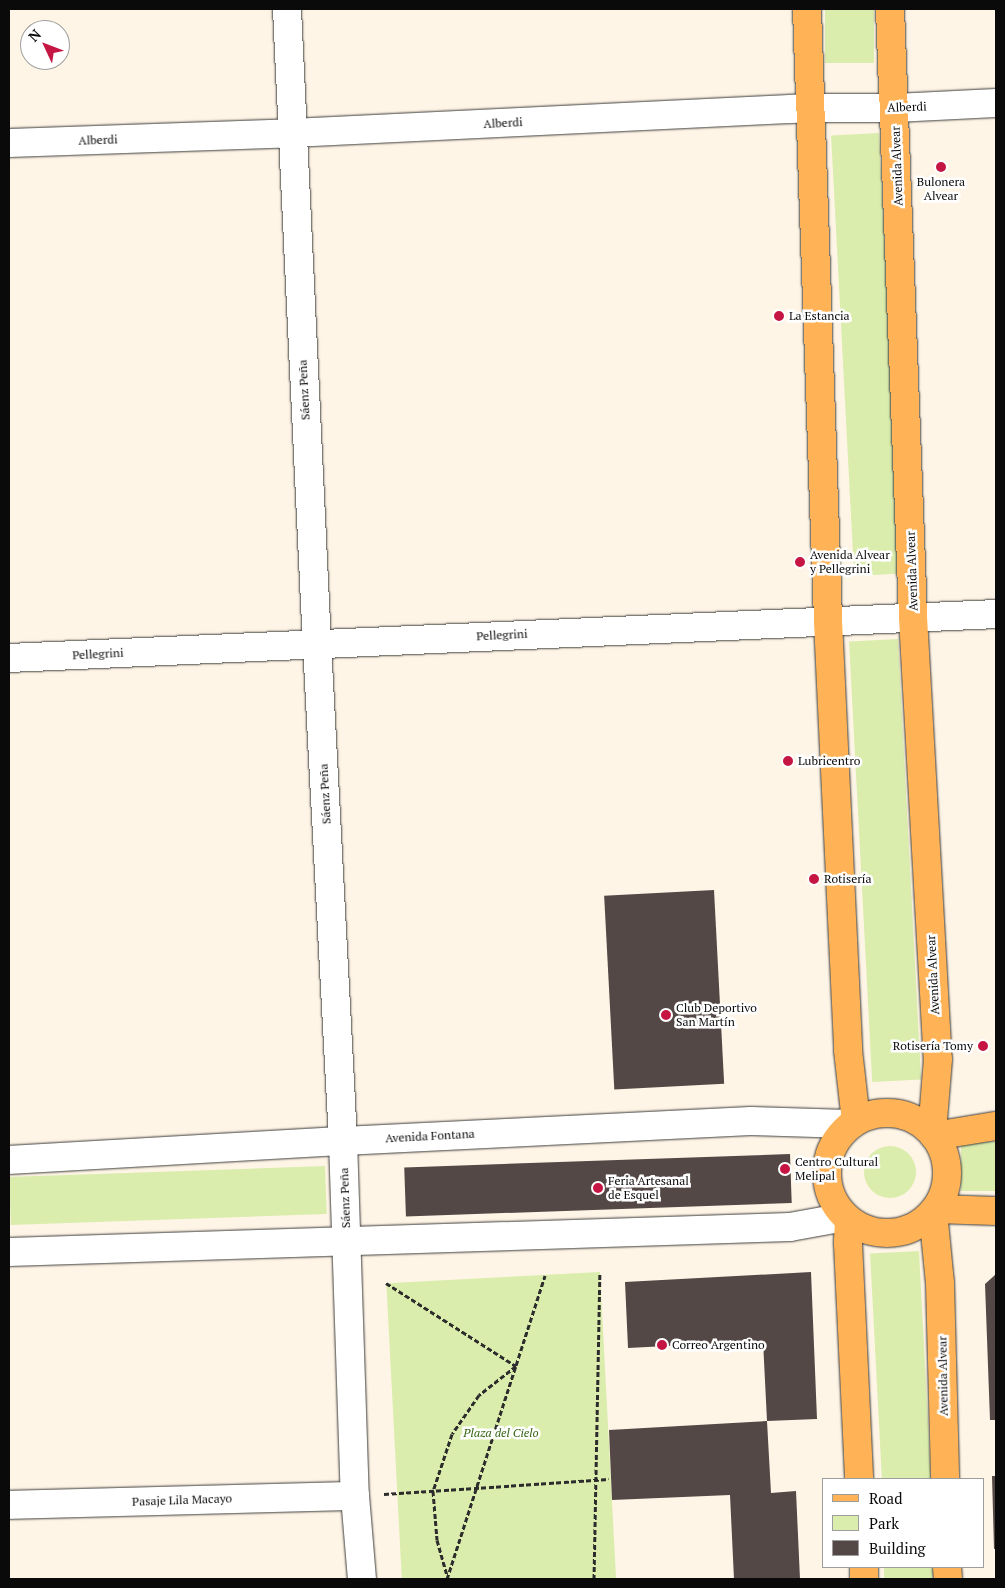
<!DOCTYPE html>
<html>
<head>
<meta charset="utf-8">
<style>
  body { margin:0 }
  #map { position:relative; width:1005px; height:1588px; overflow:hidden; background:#fff5e6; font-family:"PT Serif",serif }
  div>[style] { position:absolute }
  .green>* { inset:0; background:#dbedad; transform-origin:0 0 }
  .round { border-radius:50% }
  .building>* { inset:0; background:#534845; transform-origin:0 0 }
  .path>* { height:3px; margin-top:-1.5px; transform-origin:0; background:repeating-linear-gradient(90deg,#2c2c2c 0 5px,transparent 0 7.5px) }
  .roads { filter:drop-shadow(0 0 1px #3d3d3d) drop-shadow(0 0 1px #3d3d3d) }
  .minor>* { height:28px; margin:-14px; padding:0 14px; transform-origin:14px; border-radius:14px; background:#fff }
  .major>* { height:28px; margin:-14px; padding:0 14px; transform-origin:14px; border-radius:14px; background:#ffb356 }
  .major>.ring { margin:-14px; padding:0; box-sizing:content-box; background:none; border:28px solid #ffb356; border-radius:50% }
  .dots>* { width:14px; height:14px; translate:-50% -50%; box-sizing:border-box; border:2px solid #fff; border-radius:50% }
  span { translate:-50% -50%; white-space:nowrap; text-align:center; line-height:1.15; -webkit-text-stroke:5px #fff; paint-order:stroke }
  .street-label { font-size:12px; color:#0a0a0a }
  .poi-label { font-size:12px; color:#0a0a0a }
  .left { translate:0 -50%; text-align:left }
  .right { translate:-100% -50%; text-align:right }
  .park-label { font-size:12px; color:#376615; font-style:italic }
  .frame { position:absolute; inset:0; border:10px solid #0a0a0a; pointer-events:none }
  .legend { position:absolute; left:822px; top:1478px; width:162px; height:90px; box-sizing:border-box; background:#fff; border:1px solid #9d9d9d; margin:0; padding:6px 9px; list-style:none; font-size:15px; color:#0a0a0a }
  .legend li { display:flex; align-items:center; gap:10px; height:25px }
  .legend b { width:25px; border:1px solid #9d9d9d }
  .north { position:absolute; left:20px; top:20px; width:50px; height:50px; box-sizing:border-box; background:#fff; border:1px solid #9d9d9d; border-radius:50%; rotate:313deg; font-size:14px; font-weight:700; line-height:20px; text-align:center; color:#0a0a0a }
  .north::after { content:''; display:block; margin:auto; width:18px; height:22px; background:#c51643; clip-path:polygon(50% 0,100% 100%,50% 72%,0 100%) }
</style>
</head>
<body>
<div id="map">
  <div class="green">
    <div style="left:825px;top:9px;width:49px;height:54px"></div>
    <div style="left:879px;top:133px;width:441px;height:48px;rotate:87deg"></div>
    <div style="left:898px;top:639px;width:441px;height:49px;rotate:87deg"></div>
    <div style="left:996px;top:1142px;width:49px;height:35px;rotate:90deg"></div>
    <div class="round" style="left:864px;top:1146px;width:52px;height:52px"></div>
    <div style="left:325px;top:1166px;width:48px;height:316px;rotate:88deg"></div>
    <div style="left:919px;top:1251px;width:228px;height:49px;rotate:87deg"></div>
    <div style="left:600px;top:1272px;width:307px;height:214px;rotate:87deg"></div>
    <div style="left:884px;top:1567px;width:49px;height:12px"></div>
  </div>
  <div class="building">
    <div style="left:714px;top:890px;width:194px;height:110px;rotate:87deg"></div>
    <div style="left:790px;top:1154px;width:49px;height:386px;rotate:88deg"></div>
    <div style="clip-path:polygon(811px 1272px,817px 1419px,767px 1421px,763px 1341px,628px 1348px,625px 1282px)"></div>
    <div style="clip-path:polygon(996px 1274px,996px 1420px,990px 1420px,985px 1284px)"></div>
    <div style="clip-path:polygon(767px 1421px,771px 1493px,796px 1491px,800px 1579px,734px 1579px,730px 1495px,612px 1500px,609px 1430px)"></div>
    <div style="clip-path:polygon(992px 1476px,996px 1476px,996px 1549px,994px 1549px)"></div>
  </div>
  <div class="path">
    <div style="left:386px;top:1283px;width:154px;rotate:32.6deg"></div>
    <div style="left:516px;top:1366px;width:47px;rotate:141.9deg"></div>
    <div style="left:479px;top:1395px;width:47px;rotate:124.7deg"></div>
    <div style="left:452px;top:1434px;width:60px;rotate:108.4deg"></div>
    <div style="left:433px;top:1491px;width:49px;rotate:85.3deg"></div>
    <div style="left:437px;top:1540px;width:41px;rotate:74.2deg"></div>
    <div style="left:384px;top:1494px;width:225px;rotate:-3.8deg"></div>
    <div style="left:447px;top:1579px;width:319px;rotate:-72.1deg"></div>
    <div style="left:594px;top:1579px;width:307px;rotate:-88.9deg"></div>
  </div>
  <div class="roads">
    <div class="minor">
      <div style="left:287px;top:9px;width:636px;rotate:87.3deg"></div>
      <div style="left:317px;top:644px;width:498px;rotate:87deg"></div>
      <div style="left:343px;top:1141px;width:355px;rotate:88.1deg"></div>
      <div style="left:355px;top:1496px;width:83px;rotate:85.2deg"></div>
      <div style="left:9px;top:143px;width:283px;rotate:-2deg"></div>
      <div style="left:292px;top:133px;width:520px;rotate:-2.76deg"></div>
      <div style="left:811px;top:108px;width:84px"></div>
      <div style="left:895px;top:108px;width:101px;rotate:-2.8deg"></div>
      <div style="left:9px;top:658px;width:988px;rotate:-2.55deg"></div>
      <div style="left:9px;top:1160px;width:335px;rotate:-3.3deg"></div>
      <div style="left:343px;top:1141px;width:408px;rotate:-2.8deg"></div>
      <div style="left:751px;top:1121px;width:101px;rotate:1.7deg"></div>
      <div style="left:9px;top:1252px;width:781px;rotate:-1.83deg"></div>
      <div style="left:790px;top:1227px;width:56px;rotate:-10.3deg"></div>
      <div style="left:9px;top:1505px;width:346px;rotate:-1.5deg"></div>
    </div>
    <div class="major">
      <div style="left:807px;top:9px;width:612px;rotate:88.03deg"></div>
      <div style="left:828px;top:621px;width:429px;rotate:87.3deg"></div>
      <div style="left:848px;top:1050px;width:71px;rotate:83.6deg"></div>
      <div style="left:890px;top:9px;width:608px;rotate:87.83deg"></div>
      <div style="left:913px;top:617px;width:443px;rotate:86.8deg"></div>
      <div style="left:938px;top:1059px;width:73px;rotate:94.7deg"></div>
      <div class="ring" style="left:827px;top:1113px;width:92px;height:92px"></div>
      <div style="left:934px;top:1136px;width:63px;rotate:-9.2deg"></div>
      <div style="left:936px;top:1209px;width:60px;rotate:1.9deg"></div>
      <div style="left:933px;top:1212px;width:71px;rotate:84.4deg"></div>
      <div style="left:940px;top:1283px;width:196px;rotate:88.5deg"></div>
      <div style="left:849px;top:1221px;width:22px;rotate:93deg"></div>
      <div style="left:848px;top:1243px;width:236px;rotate:87.3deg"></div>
      <div style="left:864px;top:1567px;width:12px;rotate:90deg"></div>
      <div style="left:947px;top:1567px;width:12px;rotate:85deg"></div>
    </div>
  </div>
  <div class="dots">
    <div style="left:941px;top:167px;background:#c51643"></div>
    <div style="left:779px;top:316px;background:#c51643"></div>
    <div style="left:800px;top:562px;background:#c51643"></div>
    <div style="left:788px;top:761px;background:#c51643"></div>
    <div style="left:814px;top:879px;background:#c51643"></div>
    <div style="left:666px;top:1015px;background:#c51643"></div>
    <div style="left:983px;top:1046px;background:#c51643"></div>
    <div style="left:785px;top:1169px;background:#c51643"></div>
    <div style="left:598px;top:1188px;background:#c51643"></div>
    <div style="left:662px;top:1345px;background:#c51643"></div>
  </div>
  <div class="street-label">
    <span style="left:907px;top:107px;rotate:-2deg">Alberdi</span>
    <span style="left:503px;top:123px;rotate:-3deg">Alberdi</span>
    <span style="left:98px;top:140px;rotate:-2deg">Alberdi</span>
    <span style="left:897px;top:166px;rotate:-92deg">Avenida Alvear</span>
    <span style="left:304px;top:390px;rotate:-93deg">Sáenz Peña</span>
    <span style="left:912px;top:571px;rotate:-92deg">Avenida Alvear</span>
    <span style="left:502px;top:635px;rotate:-3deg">Pellegrini</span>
    <span style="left:98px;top:654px;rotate:-3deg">Pellegrini</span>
    <span style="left:325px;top:794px;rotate:-93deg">Sáenz Peña</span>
    <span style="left:933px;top:975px;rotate:-93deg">Avenida Alvear</span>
    <span style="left:430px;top:1136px;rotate:-3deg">Avenida Fontana</span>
    <span style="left:345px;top:1198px;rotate:-92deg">Sáenz Peña</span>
    <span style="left:943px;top:1376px;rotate:-91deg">Avenida Alvear</span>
    <span style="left:182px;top:1500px;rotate:-2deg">Pasaje Lila Macayo</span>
  </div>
  <div class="poi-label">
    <span style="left:941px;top:189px">Bulonera<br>Alvear</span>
    <span class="left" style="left:789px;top:316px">La Estancia</span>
    <span class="left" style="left:810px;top:562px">Avenida Alvear<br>y Pellegrini</span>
    <span class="left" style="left:798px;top:761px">Lubricentro</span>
    <span class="left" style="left:824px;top:879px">Rotisería</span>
    <span class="left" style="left:676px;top:1015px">Club Deportivo<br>San Martín</span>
    <span class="right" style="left:973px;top:1046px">Rotisería Tomy</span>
    <span class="left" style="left:795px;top:1169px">Centro Cultural<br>Melipal</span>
    <span class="left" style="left:608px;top:1188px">Feria Artesanal<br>de Esquel</span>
    <span class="left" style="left:672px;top:1345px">Correo Argentino</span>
  </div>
  <div class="park-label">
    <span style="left:501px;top:1433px">Plaza del Cielo</span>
  </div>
  <div class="frame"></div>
  <ul class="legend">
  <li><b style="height:6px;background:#ffb356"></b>Road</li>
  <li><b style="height:14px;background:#dbedad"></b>Park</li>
  <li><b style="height:14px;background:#534845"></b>Building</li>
  </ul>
  <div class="north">N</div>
</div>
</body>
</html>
